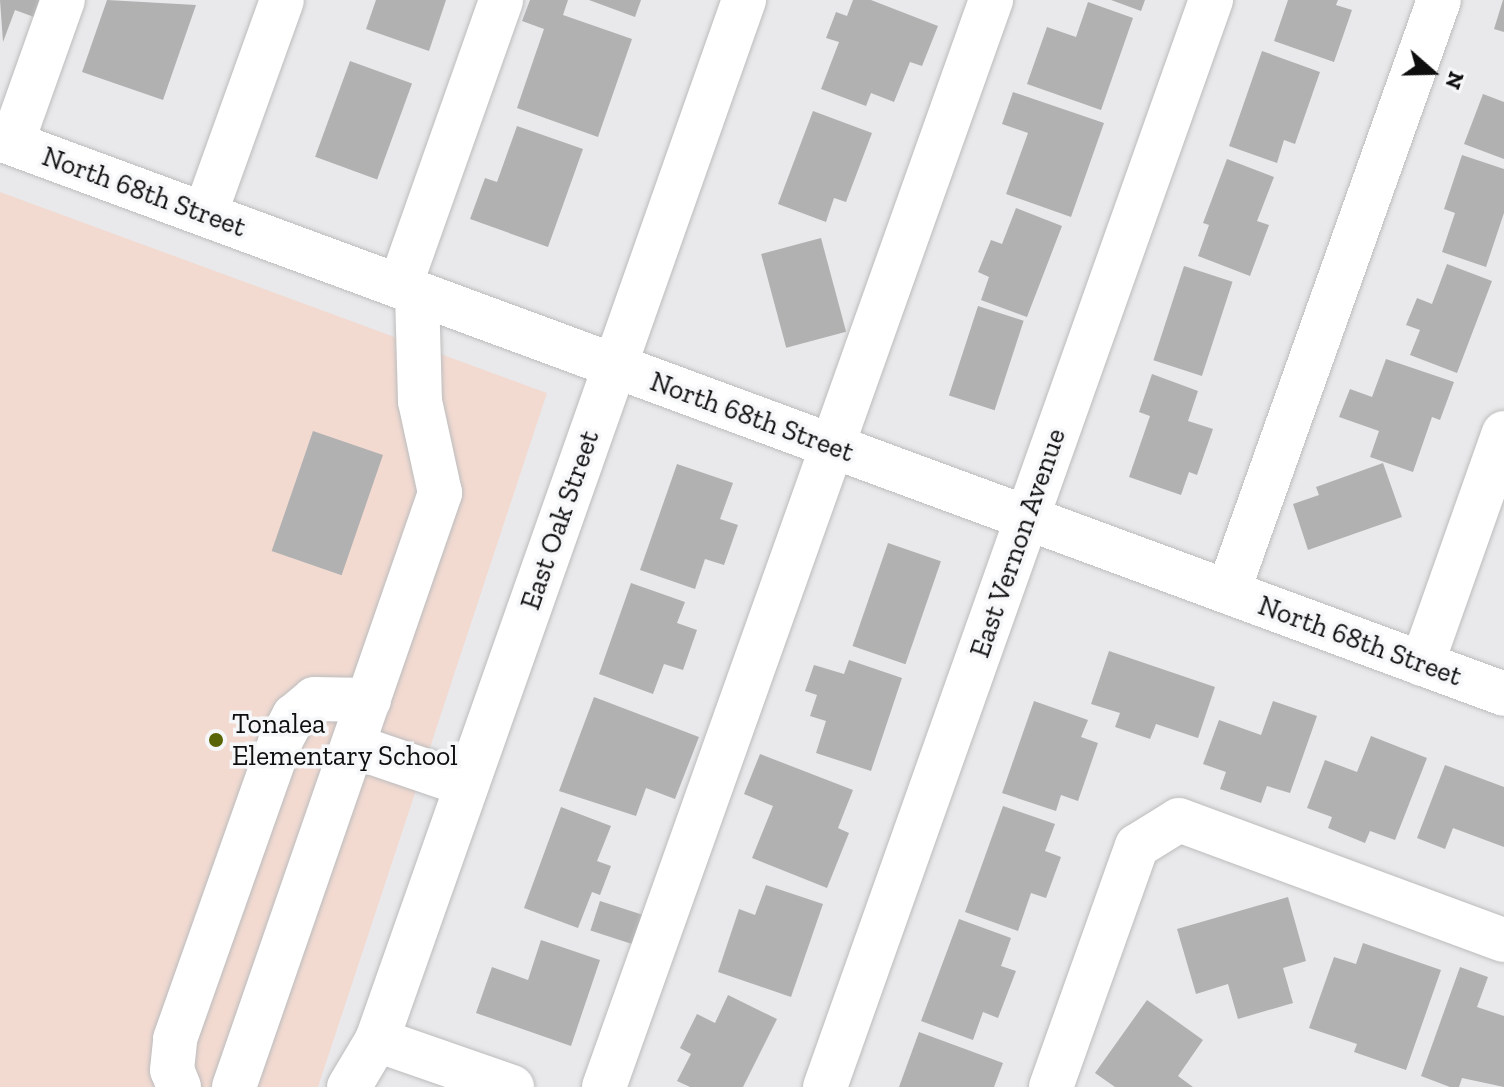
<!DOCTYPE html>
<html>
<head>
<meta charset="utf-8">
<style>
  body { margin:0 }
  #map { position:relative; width:1504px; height:1087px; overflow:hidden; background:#e9e9eb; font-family:"Zilla Slab",serif }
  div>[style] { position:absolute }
  .education>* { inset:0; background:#f2dad1 }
  .building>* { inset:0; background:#b1b1b2; transform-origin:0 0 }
  .roads { filter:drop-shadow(0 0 2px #bcbcbd) drop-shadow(0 0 2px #bcbcbd) }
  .minor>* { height:44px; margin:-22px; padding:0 22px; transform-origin:22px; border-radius:22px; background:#fff }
  .dots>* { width:22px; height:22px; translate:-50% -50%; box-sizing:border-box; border:4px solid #f6f7f8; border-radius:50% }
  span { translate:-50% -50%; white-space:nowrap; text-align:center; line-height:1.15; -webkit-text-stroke:7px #f6f7f8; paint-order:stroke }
  .street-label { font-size:28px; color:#0e0e0e }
  .poi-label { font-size:28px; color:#0e0e0e }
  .left { translate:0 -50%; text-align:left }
  .north { position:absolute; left:1392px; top:32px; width:80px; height:80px; -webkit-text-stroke:6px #f6f7f8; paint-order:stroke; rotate:110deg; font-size:22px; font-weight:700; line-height:32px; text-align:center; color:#0e0e0e }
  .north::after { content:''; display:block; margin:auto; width:28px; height:36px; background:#0e0e0e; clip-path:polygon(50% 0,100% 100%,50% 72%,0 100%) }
</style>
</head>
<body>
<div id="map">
  <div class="education">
    <div style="clip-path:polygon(0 192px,547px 393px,318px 1087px,0 1087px)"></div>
  </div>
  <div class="building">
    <div style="clip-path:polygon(0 0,53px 0,45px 21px,15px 10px,3px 42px)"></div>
    <div style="clip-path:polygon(107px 0,196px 5px,163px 100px,82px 72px)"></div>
    <div style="clip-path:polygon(376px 0,446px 0,429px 51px,366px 29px)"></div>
    <div style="clip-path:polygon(530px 0,568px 0,563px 15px,632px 39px,598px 137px,517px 108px,544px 29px,522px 21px)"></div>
    <div style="clip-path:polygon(589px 0,641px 0,635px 17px)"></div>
    <div style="clip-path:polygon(853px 0,871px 0,938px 26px,922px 66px,910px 62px,894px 102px,871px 93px,866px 106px,821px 89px,839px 42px,826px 38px,836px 12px,847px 16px)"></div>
    <div style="clip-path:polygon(1111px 0,1145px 0,1141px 11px)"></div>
    <div style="clip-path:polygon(1288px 0,1338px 0,1336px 5px,1352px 10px,1334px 62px,1274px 41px)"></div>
    <div style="clip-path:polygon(1503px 0,1504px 0,1504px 32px,1494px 29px)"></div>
    <div style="clip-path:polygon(1088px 2px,1133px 18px,1101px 110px,1027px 84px,1047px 27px,1076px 37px)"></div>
    <div style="clip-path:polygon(1262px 51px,1320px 72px,1295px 144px,1284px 140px,1277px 163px,1229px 146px)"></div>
    <div style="left:350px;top:61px;width:66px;height:102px;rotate:20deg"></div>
    <div style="clip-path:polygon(1013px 92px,1104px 123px,1071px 217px,1006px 194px,1028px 133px,1002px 124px)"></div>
    <div style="clip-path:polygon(1483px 94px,1504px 102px,1504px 159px,1464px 144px)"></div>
    <div style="clip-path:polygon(813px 111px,872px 133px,846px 202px,834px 198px,826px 222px,778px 204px)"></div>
    <div style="clip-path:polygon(517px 126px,583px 149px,548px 247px,470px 219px,485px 178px,497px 182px)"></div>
    <div style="clip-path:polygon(1462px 155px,1504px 169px,1504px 213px,1486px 267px,1442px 252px,1455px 213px,1444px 209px)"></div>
    <div style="clip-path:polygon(1227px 159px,1274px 177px,1257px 221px,1269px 225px,1250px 276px,1198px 256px,1209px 225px,1203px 223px)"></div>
    <div style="clip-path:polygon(1016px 208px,1062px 226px,1027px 317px,981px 300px,989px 277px,978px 272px,991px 240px,1002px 244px)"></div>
    <div style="left:821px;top:238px;width:97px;height:62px;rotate:75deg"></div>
    <div style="clip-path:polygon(1447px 264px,1492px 281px,1457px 373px,1410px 355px,1420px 330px,1406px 325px,1417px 298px,1432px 304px)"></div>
    <div style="left:1184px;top:266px;width:51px;height:99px;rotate:18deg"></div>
    <div style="left:978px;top:306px;width:48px;height:94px;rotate:18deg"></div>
    <div style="clip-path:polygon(1386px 359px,1454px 382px,1440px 420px,1432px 417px,1413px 472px,1370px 457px,1379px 431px,1339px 417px,1350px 389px,1372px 397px)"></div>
    <div style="clip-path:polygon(1152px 374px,1198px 391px,1188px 421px,1213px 429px,1197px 475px,1189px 472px,1181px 495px,1129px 477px,1150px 416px,1139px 412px)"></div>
    <div style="left:313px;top:431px;width:74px;height:127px;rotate:19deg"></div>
    <div style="clip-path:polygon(1383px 463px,1402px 517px,1308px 550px,1293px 504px,1319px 495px,1316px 487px)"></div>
    <div style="clip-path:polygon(677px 464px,733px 483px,720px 519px,738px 525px,724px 565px,705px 559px,695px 589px,640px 570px)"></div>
    <div style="left:888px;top:543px;width:56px;height:109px;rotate:19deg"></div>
    <div style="clip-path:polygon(631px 583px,685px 602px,677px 623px,697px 630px,683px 670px,664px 664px,653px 694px,599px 674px)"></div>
    <div style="clip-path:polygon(1109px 651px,1215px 687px,1198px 738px,1156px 724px,1150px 739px,1115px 727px,1120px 713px,1091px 704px)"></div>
    <div style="clip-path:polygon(849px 660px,902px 678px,871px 771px,816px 753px,826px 721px,810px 716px,817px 695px,805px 691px,814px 665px,844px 674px)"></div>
    <div style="clip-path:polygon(594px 697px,699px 737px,675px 799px,646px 788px,636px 816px,559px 791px)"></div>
    <div style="clip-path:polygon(1034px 701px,1088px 720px,1081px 737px,1098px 743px,1078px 801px,1061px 795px,1056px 811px,1002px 793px)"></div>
    <div style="clip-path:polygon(1273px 701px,1317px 716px,1290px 793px,1267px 786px,1261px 803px,1220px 789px,1226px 772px,1203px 764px,1219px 720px,1261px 735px)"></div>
    <div style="clip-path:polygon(1371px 736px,1427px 758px,1395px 840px,1370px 831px,1365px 843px,1328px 828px,1332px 817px,1307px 808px,1325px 760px,1357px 772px)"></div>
    <div style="clip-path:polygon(760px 754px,853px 790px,838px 828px,849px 833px,827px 888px,752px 858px,773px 806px,744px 794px)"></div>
    <div style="clip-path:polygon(1445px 765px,1504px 787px,1504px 847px,1453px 828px,1445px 849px,1417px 838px)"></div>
    <div style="clip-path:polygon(1003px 806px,1055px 824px,1045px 851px,1061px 857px,1046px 898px,1031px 893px,1018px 931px,965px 912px)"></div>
    <div style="clip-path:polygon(561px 807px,611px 826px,597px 861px,611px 866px,600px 895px,592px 892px,578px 928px,524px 908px)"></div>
    <div style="clip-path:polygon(766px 885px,823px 904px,791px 997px,718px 972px,739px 909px,755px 915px)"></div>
    <div style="clip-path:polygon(1288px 897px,1306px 961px,1283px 968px,1293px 1003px,1238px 1019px,1228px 984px,1196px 994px,1177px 929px)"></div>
    <div style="left:600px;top:901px;width:51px;height:31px;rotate:18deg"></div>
    <div style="clip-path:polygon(959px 919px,1011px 938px,1001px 966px,1016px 971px,998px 1018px,983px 1012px,973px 1040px,921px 1021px)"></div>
    <div style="clip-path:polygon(541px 940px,600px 960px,571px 1046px,476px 1013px,492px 967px,528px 980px)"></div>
    <div style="clip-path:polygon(1363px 943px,1441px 970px,1406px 1070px,1354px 1052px,1357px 1044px,1309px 1028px,1334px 957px,1356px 964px)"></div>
    <div style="clip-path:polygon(1460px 967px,1488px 977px,1477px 1007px,1504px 1016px,1504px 1087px,1462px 1078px,1459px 1087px,1450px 1087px,1421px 1076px)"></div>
    <div style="clip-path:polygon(728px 995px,777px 1019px,743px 1087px,690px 1087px,677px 1081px,691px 1054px,680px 1048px,697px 1014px,715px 1023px)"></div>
    <div style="clip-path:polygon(1147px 1000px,1203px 1040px,1178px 1076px,1193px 1087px,1115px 1087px,1095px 1073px)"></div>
    <div style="clip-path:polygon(919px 1032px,1003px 1063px,994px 1087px,899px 1087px)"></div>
  </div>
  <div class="roads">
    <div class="minor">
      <div style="left:0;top:139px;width:1603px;rotate:20.25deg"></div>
      <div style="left:12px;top:143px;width:152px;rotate:-70.4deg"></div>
      <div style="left:205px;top:214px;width:227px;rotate:-70.2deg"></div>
      <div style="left:400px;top:286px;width:303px;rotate:-70.5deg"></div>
      <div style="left:1228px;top:592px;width:628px;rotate:-70.38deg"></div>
      <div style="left:1422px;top:664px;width:245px;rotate:-70.5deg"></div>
      <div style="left:353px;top:746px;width:120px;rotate:18.9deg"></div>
      <div style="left:377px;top:1040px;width:143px;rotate:19.2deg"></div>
      <div style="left:179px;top:1087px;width:18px;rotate:-112deg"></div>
      <div style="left:172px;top:1070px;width:31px;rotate:-84deg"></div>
      <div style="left:175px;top:1039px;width:315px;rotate:-70.5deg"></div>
      <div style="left:280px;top:742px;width:30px;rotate:-62deg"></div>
      <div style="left:294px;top:716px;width:26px;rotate:-40deg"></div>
      <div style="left:314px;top:699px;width:55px;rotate:1deg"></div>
      <div style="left:234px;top:1087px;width:629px;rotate:-70.87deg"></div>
      <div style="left:440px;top:493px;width:94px;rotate:-102.3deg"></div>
      <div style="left:420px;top:401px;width:108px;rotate:-91.6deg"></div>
      <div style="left:349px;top:1087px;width:55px;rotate:-59.2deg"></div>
      <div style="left:377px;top:1040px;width:1103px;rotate:-70.56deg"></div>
      <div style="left:604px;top:1087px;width:1154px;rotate:-70.4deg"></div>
      <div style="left:825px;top:1087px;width:1154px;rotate:-70.45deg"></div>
      <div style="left:1051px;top:1087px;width:256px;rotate:-70.4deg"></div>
      <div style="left:1137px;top:846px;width:49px;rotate:-31.8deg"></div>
      <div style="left:1179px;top:820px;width:346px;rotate:20.3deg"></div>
    </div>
  </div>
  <div class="dots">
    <div style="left:216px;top:740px;background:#586405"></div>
  </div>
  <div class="street-label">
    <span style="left:144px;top:192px;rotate:20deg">North 68th Street</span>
    <span style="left:752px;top:417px;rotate:20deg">North 68th Street</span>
    <span style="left:560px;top:520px;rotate:-71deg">East Oak Street</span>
    <span style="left:1018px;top:543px;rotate:-71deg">East Vernon Avenue</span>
    <span style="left:1360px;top:641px;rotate:20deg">North 68th Street</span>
  </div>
  <div class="poi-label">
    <span class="left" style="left:232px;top:740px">Tonalea<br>Elementary School</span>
  </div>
  <div class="north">N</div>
</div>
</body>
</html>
